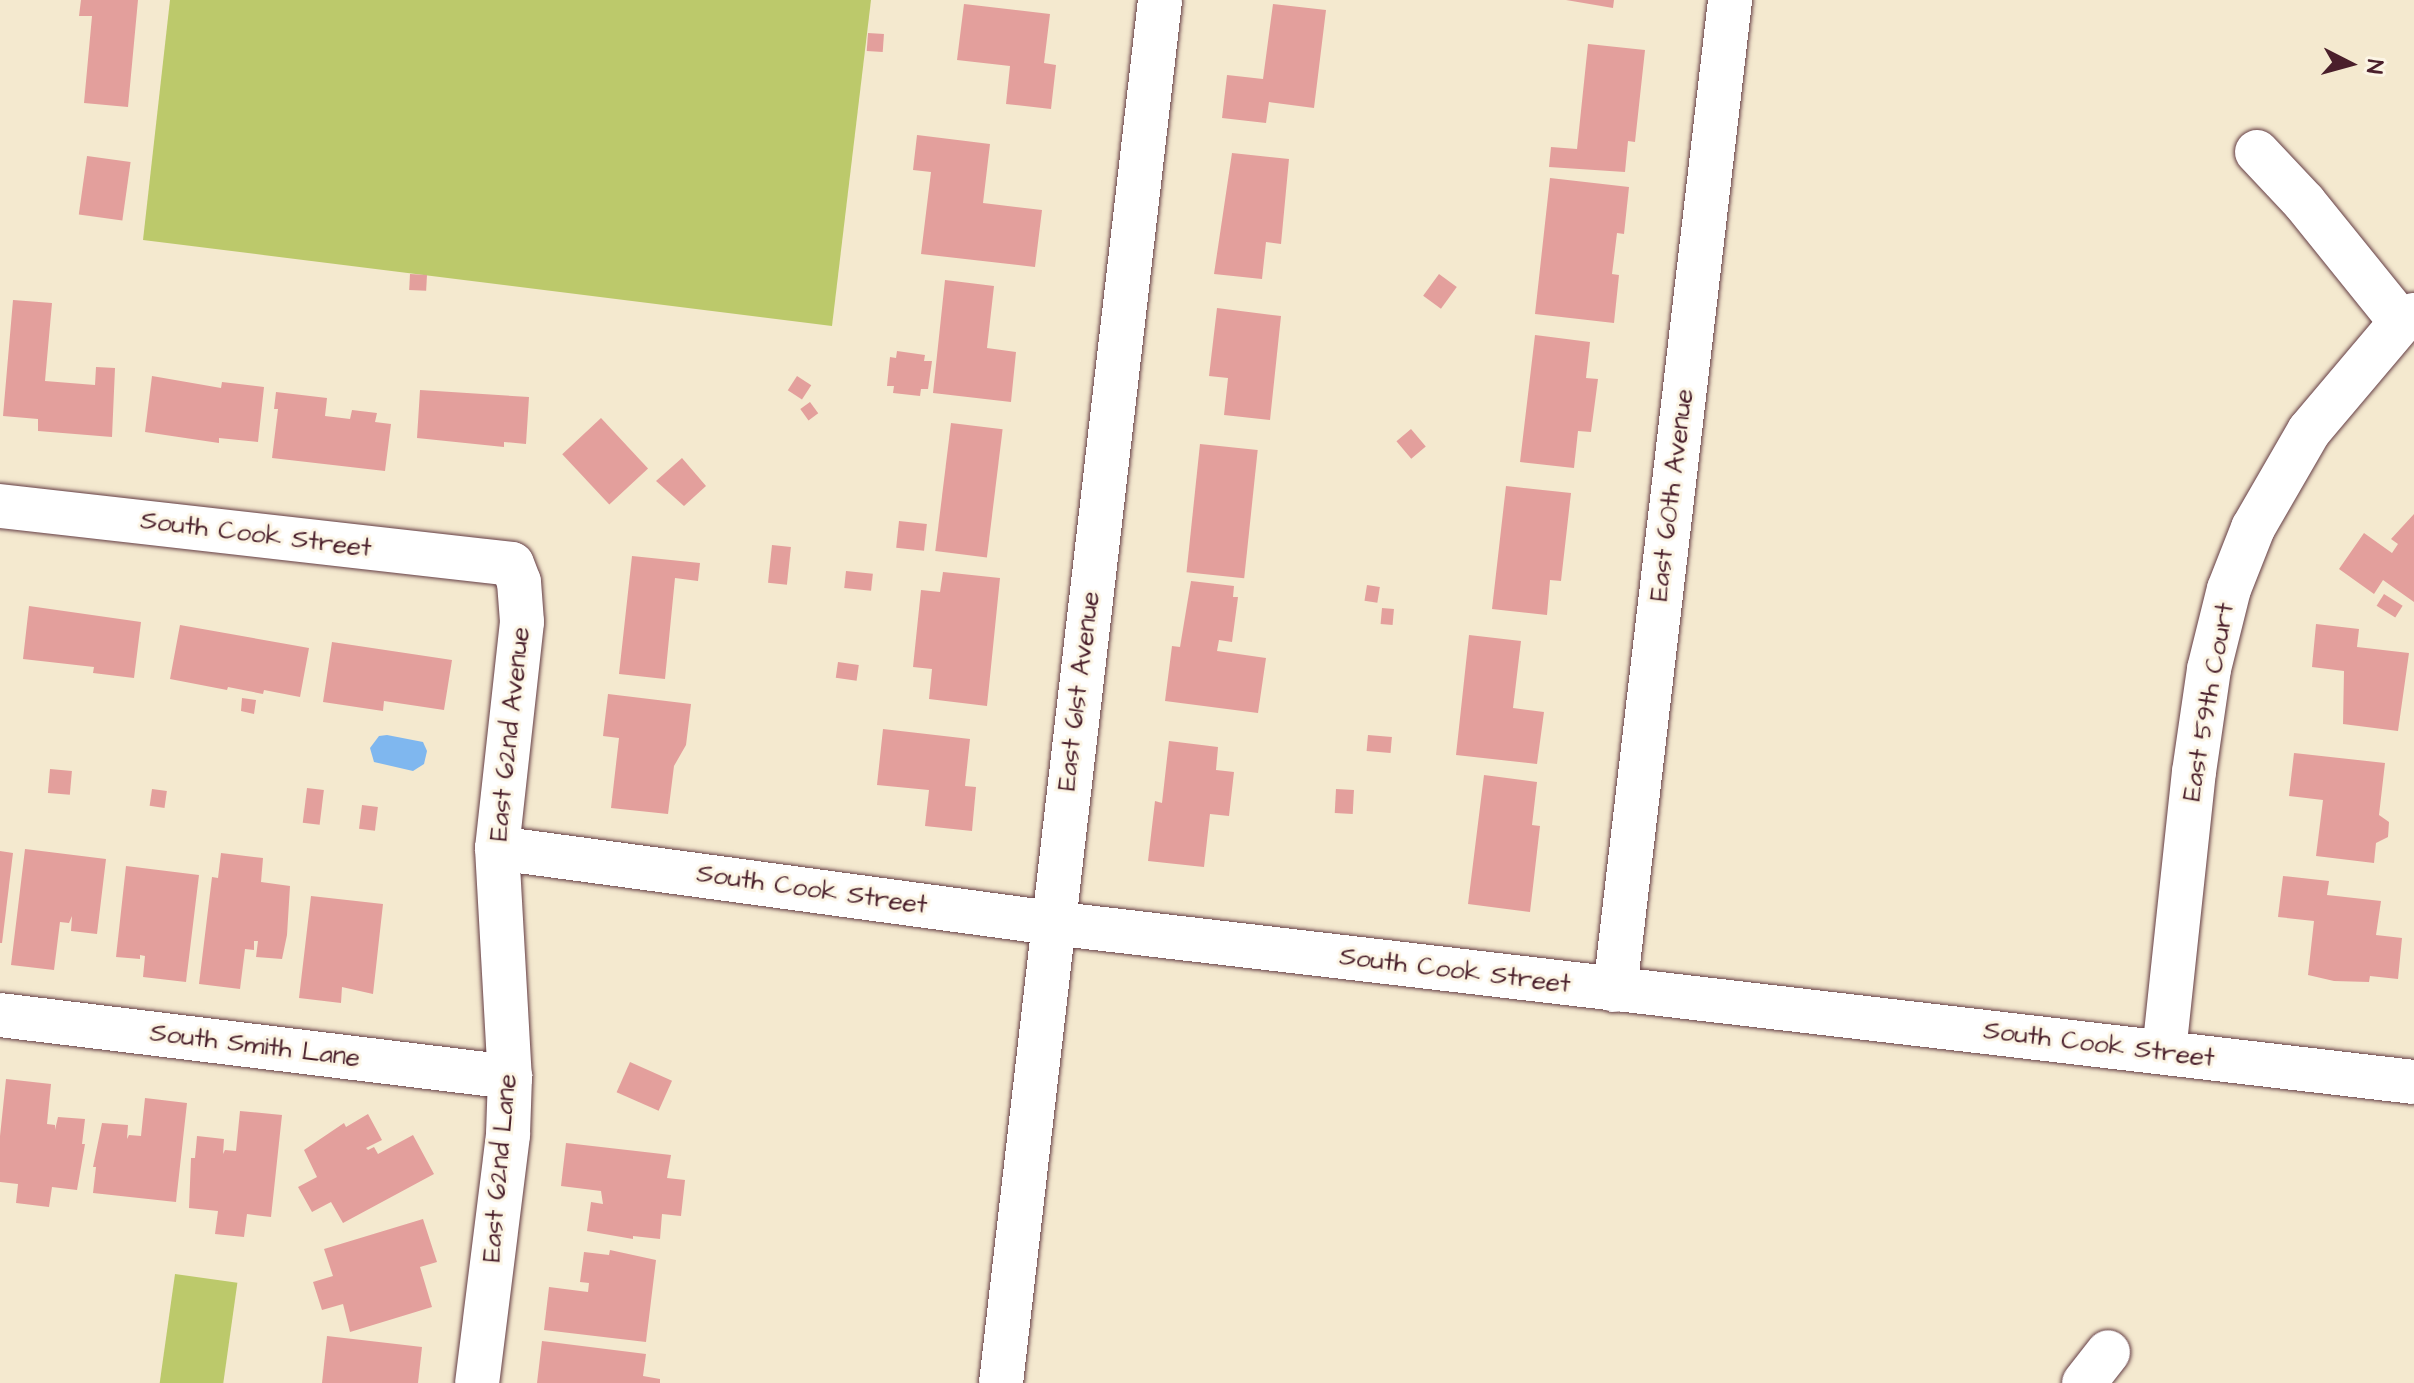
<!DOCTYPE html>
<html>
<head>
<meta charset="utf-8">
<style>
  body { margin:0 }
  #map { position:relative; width:2414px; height:1383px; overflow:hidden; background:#f4e9cf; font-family:"Architects Daughter",sans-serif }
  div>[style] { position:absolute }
  .green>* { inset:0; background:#bcc96b; transform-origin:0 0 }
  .water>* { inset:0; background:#7fb7ef }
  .building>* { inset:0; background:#e39f9c; transform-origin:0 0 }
  .roads { filter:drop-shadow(0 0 2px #643d44) drop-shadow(0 0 2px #643d44) }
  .minor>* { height:44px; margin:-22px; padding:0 22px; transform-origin:22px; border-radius:22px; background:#fff }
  span { translate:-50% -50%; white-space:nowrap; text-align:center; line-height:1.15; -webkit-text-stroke:6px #fcf5e5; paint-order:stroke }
  .street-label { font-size:26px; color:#4a1f2b }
  .north { position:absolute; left:2310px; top:24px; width:80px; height:80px; -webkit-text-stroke:6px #fcf5e5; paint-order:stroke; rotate:96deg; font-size:22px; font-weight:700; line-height:32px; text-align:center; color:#4a1f2b }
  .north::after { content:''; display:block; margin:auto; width:28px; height:36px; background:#4a1f2b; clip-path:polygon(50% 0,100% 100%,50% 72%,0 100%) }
</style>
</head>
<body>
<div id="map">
  <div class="green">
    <div style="clip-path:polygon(170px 0,871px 0,832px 326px,143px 240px)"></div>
    <div style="left:175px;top:1274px;width:63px;height:110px;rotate:8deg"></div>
  </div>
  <div class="water">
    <div style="clip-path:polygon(387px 735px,423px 742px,427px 751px,424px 764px,413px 771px,374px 762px,370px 748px,379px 736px)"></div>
  </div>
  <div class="building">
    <div style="clip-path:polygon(81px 0,138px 0,128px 107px,84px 103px,92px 16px,79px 16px)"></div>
    <div style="clip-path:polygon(1566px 0,1614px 0,1613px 8px)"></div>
    <div style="clip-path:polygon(964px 4px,1050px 14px,1044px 63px,1056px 65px,1051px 109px,1006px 104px,1010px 66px,957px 60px)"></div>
    <div style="clip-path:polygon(1273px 4px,1326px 10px,1314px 108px,1269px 102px,1266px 123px,1222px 118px,1227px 75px,1263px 79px)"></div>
    <div style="left:868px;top:33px;width:16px;height:18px;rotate:4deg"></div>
    <div style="clip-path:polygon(1588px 44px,1645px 50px,1635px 142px,1628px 141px,1625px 172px,1549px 167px,1551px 147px,1577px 149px)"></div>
    <div style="clip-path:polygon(917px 135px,990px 144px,983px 203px,1042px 210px,1035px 267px,921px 254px,931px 172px,913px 170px)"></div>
    <div style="clip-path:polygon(1232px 153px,1289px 159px,1281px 244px,1266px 242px,1262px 279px,1214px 274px)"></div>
    <div style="left:87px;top:156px;width:44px;height:59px;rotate:8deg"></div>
    <div style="clip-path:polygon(1550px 178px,1629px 187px,1624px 234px,1617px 233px,1612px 274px,1619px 275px,1614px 323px,1535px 314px)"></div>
    <div style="left:410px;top:274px;width:17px;height:16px;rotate:3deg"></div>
    <div style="left:1439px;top:274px;width:22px;height:27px;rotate:36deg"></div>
    <div style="clip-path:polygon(945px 280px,994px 286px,987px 348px,1016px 352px,1011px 402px,933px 393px)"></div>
    <div style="clip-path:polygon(13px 300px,52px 303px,45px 381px,95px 385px,96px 367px,115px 368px,112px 437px,38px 431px,38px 419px,3px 416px)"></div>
    <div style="clip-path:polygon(1217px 308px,1281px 316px,1270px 420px,1224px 415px,1228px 378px,1209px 376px)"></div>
    <div style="clip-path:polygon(1535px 335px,1590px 342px,1586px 378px,1598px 379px,1591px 432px,1578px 431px,1574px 468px,1520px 462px)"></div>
    <div style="clip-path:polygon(897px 351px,925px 355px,924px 361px,932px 361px,928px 389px,921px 389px,920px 396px,893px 393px,894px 386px,887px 386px,890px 357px,896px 358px)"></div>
    <div style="clip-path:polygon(152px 376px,221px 388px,222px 382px,264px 387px,258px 442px,219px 438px,219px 443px,145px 432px)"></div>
    <div style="left:797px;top:376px;width:17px;height:17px;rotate:33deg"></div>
    <div style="clip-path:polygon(420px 390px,529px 397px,526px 444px,504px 442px,504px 447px,417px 438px)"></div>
    <div style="clip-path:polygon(276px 392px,327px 398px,325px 416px,350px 419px,352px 410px,377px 413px,375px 422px,391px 424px,385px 471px,272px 458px,278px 409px,274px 409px)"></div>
    <div style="left:810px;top:402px;width:14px;height:12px;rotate:54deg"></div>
    <div style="left:601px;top:418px;width:69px;height:53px;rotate:47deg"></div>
    <div style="left:951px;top:423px;width:52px;height:129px;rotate:7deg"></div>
    <div style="left:1411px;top:429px;width:23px;height:19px;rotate:50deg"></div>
    <div style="left:1200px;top:444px;width:58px;height:129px;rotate:6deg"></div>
    <div style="clip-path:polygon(682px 458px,706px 486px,684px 506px,656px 481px)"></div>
    <div style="clip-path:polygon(1506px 486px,1571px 493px,1561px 581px,1550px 580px,1547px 615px,1492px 609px)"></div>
    <div style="clip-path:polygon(2414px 514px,2414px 602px,2383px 580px,2374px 594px,2339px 569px,2364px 533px,2392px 553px,2398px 544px,2391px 539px)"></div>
    <div style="left:899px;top:521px;width:28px;height:27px;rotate:6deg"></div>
    <div style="left:772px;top:545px;width:19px;height:38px;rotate:6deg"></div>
    <div style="clip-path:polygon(632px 556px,700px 563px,698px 581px,675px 578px,665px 679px,619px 674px)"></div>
    <div style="left:846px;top:571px;width:27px;height:17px;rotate:6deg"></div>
    <div style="clip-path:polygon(943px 572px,1000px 578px,987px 706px,929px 699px,932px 669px,913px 667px,921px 590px,940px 592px)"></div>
    <div style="clip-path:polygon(1191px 581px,1234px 586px,1233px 597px,1238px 597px,1232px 642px,1219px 640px,1217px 651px,1266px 658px,1258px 713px,1165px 701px,1172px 646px,1180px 647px)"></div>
    <div style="left:1367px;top:585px;width:13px;height:16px;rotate:9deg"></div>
    <div style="left:2384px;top:594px;width:22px;height:14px;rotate:32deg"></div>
    <div style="clip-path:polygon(29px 606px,141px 622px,134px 678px,93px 673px,94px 667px,23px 659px)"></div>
    <div style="left:1382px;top:608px;width:12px;height:16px;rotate:5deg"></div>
    <div style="clip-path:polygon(2316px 624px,2359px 629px,2357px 647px,2409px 653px,2398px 731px,2343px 724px,2344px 671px,2312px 667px)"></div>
    <div style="clip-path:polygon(180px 625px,309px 648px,300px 697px,264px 690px,263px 694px,228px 687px,227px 690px,170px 679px)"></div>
    <div style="clip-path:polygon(1469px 635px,1521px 641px,1513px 708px,1544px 712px,1537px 764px,1456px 755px)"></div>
    <div style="clip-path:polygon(332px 642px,452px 660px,444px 710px,384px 701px,383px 711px,323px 702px)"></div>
    <div style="left:838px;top:662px;width:21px;height:16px;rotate:8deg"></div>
    <div style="clip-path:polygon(608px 694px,691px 704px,686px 745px,674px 766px,668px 814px,611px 808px,619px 738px,603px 736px)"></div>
    <div style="clip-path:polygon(242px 698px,256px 700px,254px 714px,241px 711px)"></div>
    <div style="clip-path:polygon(883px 729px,970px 739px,965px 786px,976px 787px,972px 831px,925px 826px,929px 790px,877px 785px)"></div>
    <div style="left:1368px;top:735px;width:24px;height:16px;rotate:5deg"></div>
    <div style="clip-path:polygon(1169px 741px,1218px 747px,1216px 770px,1234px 772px,1229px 816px,1210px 814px,1204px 867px,1148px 861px,1155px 801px,1162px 803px)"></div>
    <div style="clip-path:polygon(2294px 753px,2385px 763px,2379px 815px,2389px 822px,2388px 837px,2376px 843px,2374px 863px,2316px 856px,2323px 800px,2289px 796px)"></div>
    <div style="left:50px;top:769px;width:22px;height:24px;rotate:5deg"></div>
    <div style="clip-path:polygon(1484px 775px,1537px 782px,1532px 825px,1540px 826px,1530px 912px,1468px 904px)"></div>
    <div style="left:307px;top:788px;width:17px;height:35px;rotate:7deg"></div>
    <div style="left:152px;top:789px;width:15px;height:17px;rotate:8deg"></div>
    <div style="left:1336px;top:789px;width:18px;height:24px;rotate:3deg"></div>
    <div style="left:362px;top:805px;width:16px;height:24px;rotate:7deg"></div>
    <div style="clip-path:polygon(25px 849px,106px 859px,97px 934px,71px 931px,72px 916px,69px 923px,60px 922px,54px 970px,11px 965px)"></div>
    <div style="clip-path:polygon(0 851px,13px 853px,2px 943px,0 943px)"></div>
    <div style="clip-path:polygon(221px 853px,263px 858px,261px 882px,290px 886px,287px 935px,282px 959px,256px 957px,258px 941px,254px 941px,254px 950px,245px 949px,240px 989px,199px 984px,212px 877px,218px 878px)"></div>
    <div style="clip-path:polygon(126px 866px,199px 875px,186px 982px,143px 977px,145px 956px,140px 955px,140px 959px,116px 957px)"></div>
    <div style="clip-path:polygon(2283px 876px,2329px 881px,2327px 895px,2381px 901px,2376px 935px,2402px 938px,2398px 979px,2370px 976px,2369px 982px,2334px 981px,2308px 975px,2314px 921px,2278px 917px)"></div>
    <div style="clip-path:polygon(311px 896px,383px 904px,373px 994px,342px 987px,341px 1003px,299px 998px)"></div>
    <div style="left:630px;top:1062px;width:46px;height:33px;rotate:24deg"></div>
    <div style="clip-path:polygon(6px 1079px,51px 1084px,47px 1124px,55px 1125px,55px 1130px,58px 1117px,85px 1119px,82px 1144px,85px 1144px,77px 1190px,52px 1187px,49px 1207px,16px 1203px,18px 1184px,0 1182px,0 1136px)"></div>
    <div style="clip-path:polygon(145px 1098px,187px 1103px,176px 1202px,93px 1193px,96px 1167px,93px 1167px,102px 1123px,128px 1125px,127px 1139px,129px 1135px,141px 1136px)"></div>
    <div style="clip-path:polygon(240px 1111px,282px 1115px,271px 1217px,247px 1214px,244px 1237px,215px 1234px,218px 1211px,189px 1208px,191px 1158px,195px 1158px,197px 1136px,224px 1139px,223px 1154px,225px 1150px,236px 1151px)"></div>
    <div style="clip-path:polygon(368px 1114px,382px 1140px,366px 1148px,368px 1150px,374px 1147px,378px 1154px,413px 1135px,434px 1174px,343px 1223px,331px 1202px,312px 1212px,298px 1187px,317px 1177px,304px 1150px,344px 1123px,346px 1127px)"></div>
    <div style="clip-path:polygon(566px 1143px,671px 1155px,667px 1178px,685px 1180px,681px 1216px,662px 1214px,660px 1239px,633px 1236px,633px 1239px,587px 1231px,591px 1202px,603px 1204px,601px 1191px,561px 1186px)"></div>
    <div style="clip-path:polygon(423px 1219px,437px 1262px,420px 1267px,432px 1307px,350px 1332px,343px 1304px,322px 1310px,313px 1282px,333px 1276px,324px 1249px)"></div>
    <div style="clip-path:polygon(610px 1250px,656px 1260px,646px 1342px,544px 1330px,549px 1287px,588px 1292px,589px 1283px,580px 1282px,584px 1252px,609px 1255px)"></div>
    <div style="clip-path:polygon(327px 1336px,422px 1347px,418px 1383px,322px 1383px)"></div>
    <div style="clip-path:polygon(542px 1341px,646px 1354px,643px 1376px,660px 1379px,660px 1383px,537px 1383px)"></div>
  </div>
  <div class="roads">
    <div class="minor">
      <div style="left:2257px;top:152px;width:69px;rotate:46.8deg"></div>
      <div style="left:2304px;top:202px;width:154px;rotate:51.1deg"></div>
      <div style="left:0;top:506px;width:515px;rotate:6.46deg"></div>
      <div style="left:512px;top:564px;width:19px;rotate:69deg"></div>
      <div style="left:519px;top:582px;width:40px;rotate:85.7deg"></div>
      <div style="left:522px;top:622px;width:227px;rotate:96.3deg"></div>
      <div style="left:497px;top:848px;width:229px;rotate:86.8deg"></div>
      <div style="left:510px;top:1077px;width:58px;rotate:92deg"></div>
      <div style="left:508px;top:1135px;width:250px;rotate:97.1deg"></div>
      <div style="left:497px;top:848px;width:560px;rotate:7.7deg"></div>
      <div style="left:1052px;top:923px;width:1371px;rotate:6.66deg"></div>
      <div style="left:1615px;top:990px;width:997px;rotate:-83.37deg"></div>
      <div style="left:0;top:1015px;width:514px;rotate:6.93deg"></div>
      <div style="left:2164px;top:1052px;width:282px;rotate:-83.9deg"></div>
      <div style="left:2194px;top:772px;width:104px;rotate:-81.7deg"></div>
      <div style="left:2209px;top:669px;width:82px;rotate:-76deg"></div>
      <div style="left:2229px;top:589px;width:66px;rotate:-68.5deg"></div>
      <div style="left:2253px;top:528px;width:112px;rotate:-60deg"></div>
      <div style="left:2309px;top:431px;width:143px;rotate:-49.8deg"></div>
      <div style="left:2401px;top:322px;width:15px;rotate:-28deg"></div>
      <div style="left:1001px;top:1383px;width:1392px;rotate:-83.44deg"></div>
      <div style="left:2084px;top:1383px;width:39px;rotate:-52deg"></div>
    </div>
  </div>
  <div class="street-label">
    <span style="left:1672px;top:495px;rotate:-83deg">East 60th Avenue</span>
    <span style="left:256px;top:535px;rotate:7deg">South Cook Street</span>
    <span style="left:1079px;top:691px;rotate:-83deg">East 61st Avenue</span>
    <span style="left:2209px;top:702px;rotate:-80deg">East 59th Court</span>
    <span style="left:510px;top:734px;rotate:-84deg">East 62nd Avenue</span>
    <span style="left:812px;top:890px;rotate:8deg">South Cook Street</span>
    <span style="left:1455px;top:971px;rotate:7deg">South Cook Street</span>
    <span style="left:2099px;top:1045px;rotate:7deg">South Cook Street</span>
    <span style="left:255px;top:1046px;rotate:7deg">South Smith Lane</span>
    <span style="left:500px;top:1168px;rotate:-85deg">East 62nd Lane</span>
  </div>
  <div class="north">N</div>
</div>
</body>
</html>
